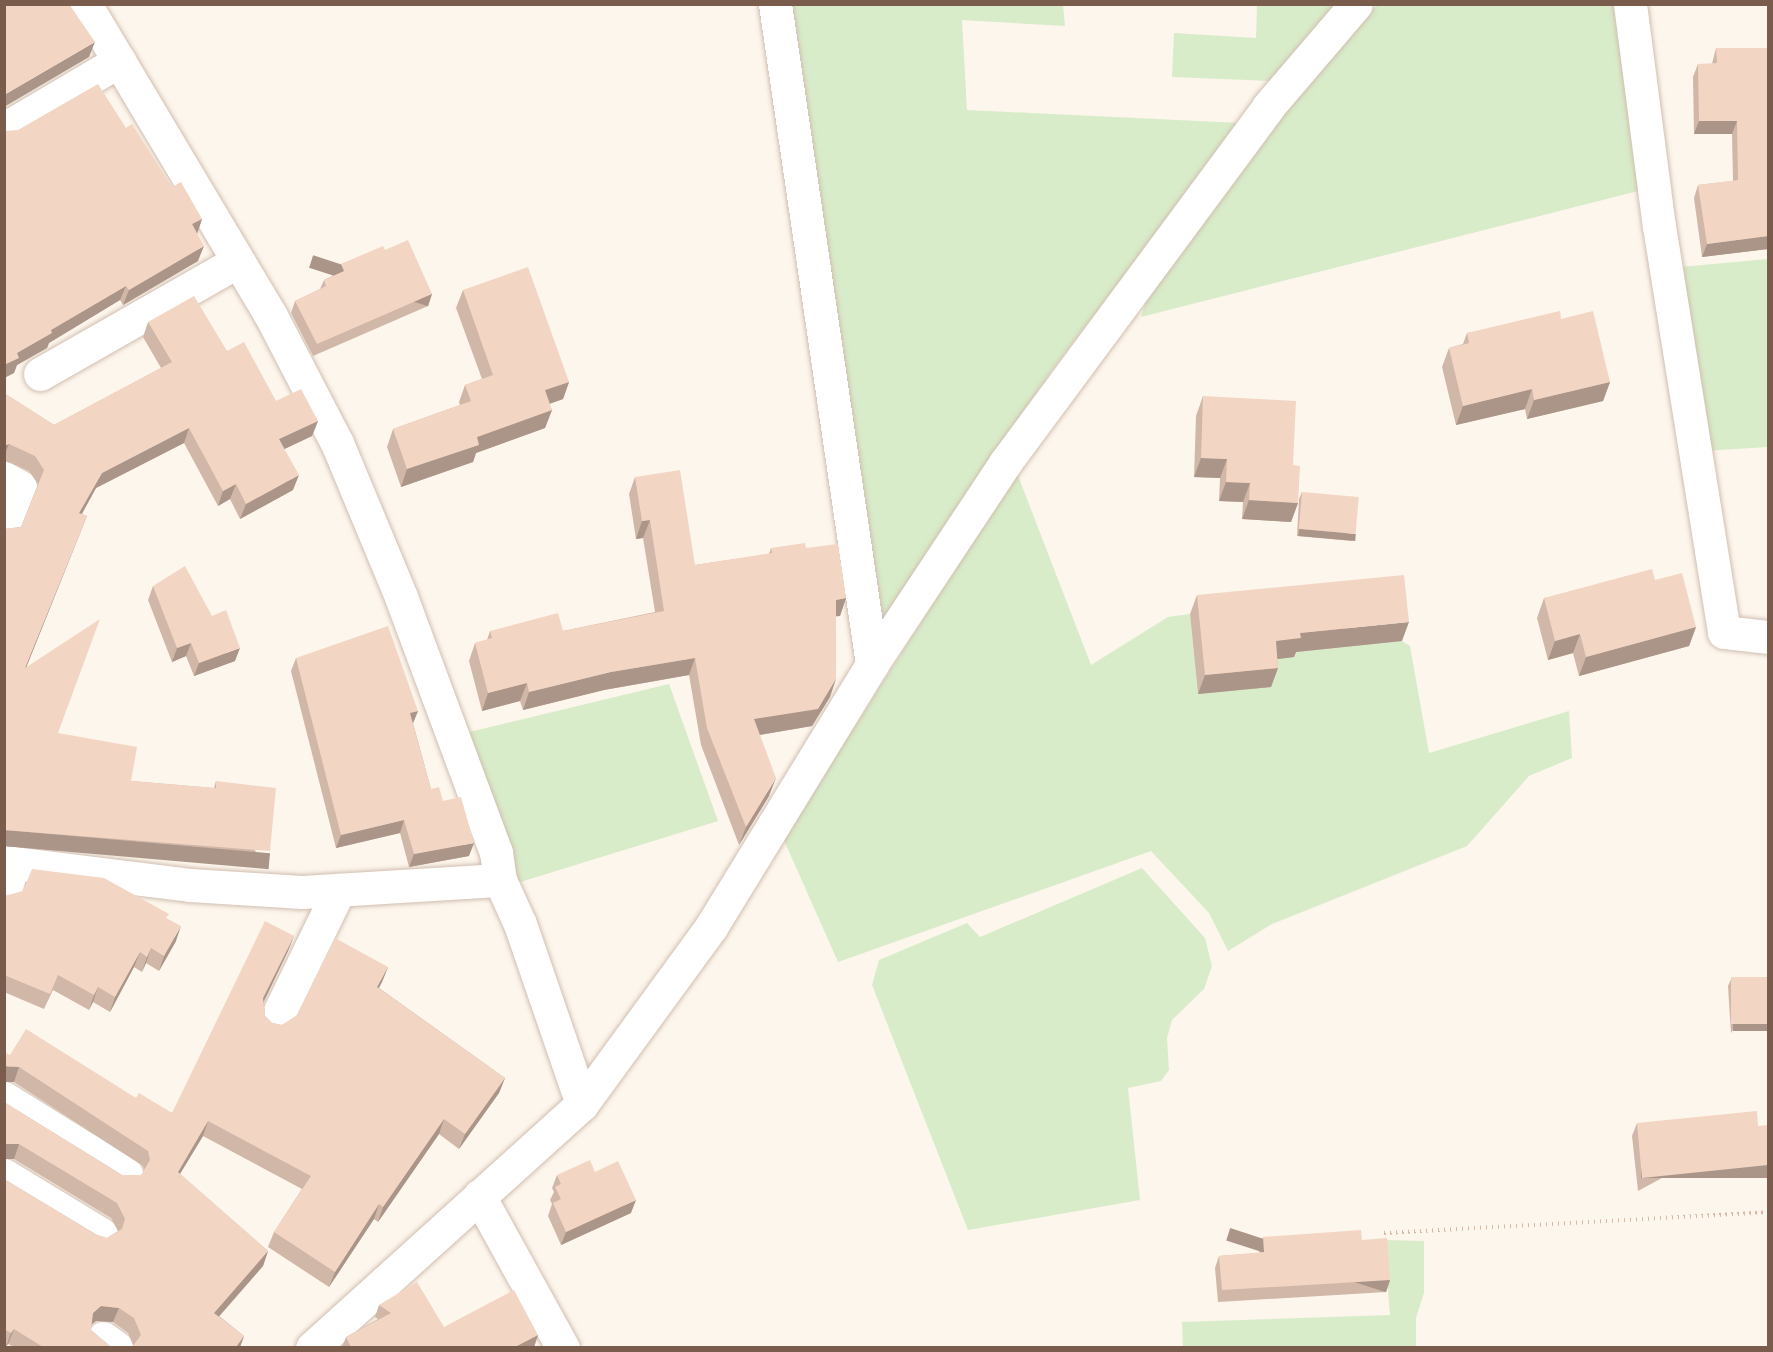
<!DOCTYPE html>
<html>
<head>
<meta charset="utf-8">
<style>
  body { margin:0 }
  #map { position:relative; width:1773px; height:1352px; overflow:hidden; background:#fdf6ec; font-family:Arial,sans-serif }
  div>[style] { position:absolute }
  .green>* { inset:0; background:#d8ecc9 }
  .path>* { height:4px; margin-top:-2px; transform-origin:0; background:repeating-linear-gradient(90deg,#d9b8a5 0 1.5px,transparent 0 6px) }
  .roads { filter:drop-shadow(0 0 2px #d1beb0) drop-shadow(0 0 2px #d1beb0) }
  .minor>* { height:33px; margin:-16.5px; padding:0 16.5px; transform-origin:16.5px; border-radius:16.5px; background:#fff }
  .wall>* { inset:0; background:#d1b7a8 }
  .shaded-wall>* { inset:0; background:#aa9588; transform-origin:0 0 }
  .building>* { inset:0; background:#f3d5c3; transform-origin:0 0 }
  span { translate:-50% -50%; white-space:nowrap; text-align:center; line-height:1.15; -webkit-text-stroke:5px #fffaf3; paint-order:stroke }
  .frame { position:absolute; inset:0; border:6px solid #7a5c4d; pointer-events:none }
</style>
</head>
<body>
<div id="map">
  <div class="green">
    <div style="clip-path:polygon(786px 5px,1063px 5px,1065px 26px,962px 20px,967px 110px,1240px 123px,1050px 373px,882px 622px)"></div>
    <div style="clip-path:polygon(1257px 5px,1339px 5px,1273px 81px,1172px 77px,1174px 33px,1256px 38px)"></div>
    <div style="clip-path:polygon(1377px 5px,1618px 5px,1642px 190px,1141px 317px,1150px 287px,1263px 138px)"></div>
    <div style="clip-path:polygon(1768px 259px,1768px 447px,1703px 451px,1680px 267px)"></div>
    <div style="clip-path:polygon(1017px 473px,1091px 665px,1168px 617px,1190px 614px,1198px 694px,1293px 652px,1402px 641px,1410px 646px,1429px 753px,1569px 711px,1572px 758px,1529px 776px,1467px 846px,1272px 924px,1228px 951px,1209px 913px,1151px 851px,838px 962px,783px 838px)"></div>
    <div style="clip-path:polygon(669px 684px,718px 821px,514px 884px,461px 734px)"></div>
    <div style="clip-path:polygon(1142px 868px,1205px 938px,1212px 966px,1204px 989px,1172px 1020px,1167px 1038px,1169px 1070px,1161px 1081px,1128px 1088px,1140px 1200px,968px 1230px,872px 985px,879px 960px,967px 923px,980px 937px)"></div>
    <div style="clip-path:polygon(1384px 1240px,1424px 1241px,1424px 1293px,1416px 1318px,1416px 1347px,1183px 1347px,1182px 1322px,1390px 1315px)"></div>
  </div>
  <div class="path">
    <div style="left:1384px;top:1233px;width:385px;rotate:-3.1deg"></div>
  </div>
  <div class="roads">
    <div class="minor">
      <div style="left:85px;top:4px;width:361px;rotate:59.2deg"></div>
      <div style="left:270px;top:314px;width:145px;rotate:62.6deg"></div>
      <div style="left:337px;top:443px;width:167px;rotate:67.4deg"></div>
      <div style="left:401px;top:597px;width:272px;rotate:69.6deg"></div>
      <div style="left:496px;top:852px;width:28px;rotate:82deg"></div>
      <div style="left:500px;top:880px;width:48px;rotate:65.6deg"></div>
      <div style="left:520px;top:924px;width:190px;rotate:71deg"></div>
      <div style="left:775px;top:4px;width:667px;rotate:81.64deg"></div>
      <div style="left:1630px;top:4px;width:224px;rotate:82.6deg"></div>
      <div style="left:1659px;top:226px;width:411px;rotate:80.9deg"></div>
      <div style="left:1724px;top:632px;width:44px;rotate:6.5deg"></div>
      <div style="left:4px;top:129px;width:134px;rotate:-30.6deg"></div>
      <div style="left:40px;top:374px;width:228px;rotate:-29.7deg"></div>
      <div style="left:4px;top:478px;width:18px;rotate:29deg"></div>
      <div style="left:20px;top:487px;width:43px;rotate:111.8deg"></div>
      <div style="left:4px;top:862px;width:187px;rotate:7deg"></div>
      <div style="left:190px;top:885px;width:112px;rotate:3.6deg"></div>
      <div style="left:302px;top:892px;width:198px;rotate:-3.5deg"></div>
      <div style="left:4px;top:893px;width:31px;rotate:-73deg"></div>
      <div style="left:275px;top:1021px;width:146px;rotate:-64deg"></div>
      <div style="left:4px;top:1098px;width:144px;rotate:31.9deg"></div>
      <div style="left:4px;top:1175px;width:114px;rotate:31.3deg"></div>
      <div style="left:479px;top:1196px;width:174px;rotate:61.1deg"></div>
      <div style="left:103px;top:1338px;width:17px;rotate:36deg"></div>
      <div style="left:312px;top:1348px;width:364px;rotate:-42.1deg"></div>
      <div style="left:582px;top:1104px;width:219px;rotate:-53.9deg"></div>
      <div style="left:711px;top:927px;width:308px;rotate:-58.5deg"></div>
      <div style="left:872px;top:664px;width:241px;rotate:-56.5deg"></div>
      <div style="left:1005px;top:463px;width:443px;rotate:-53.5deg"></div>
      <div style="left:1268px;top:107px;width:135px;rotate:-49.5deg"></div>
    </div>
  </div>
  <div class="wall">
    <div style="clip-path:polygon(1716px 48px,1768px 48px,1768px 249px,1702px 257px,1694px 198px,1698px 185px,1733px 181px,1732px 134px,1694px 134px,1693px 77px,1698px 64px,1712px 64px)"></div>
    <div style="clip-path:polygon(126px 128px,172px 187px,202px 219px,197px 234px,198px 261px,123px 305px,120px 300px,49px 343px,47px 348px,17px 365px,14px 373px,4px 378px)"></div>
    <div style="clip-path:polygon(385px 250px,432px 294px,428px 306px,313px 356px,291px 313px,295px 301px,320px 289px,324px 280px,338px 273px,341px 264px)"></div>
    <div style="clip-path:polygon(463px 290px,569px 382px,563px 399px,549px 404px,552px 410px,545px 428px,476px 453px,473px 462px,401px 487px,387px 447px,393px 429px,460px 405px,459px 402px,465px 385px,482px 379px,456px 308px)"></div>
    <div style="clip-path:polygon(1561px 319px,1610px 382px,1603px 401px,1527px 419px,1525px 409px,1456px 425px,1442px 367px,1449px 348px,1463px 344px,1467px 333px)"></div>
    <div style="clip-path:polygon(148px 322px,227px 351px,276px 401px,318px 421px,312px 436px,284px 449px,293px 490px,240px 519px,230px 499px,218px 506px,184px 443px,96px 488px,82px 514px,87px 516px,81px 531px,26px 667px,58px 733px,131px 781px,214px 788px,216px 781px,264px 866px,4px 846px,4px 529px,21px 527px,38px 484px,29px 471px,4px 460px,4px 393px,54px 425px,161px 368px,143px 337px)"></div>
    <div style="clip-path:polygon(1203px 396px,1293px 465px,1298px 503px,1291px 522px,1242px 519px,1243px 502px,1219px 501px,1220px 478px,1194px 477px,1196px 416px)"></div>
    <div style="clip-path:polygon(635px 477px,695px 565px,769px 554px,771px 548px,806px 548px,846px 598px,840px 616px,836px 616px,830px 697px,812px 726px,760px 735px,769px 796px,739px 845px,701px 745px,689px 675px,604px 690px,523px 710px,520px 701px,482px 711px,469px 661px,475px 643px,487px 640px,490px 631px,563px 631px,655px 612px,643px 538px,636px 539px,629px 494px)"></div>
    <div style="clip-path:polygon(1302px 492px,1353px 541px,1297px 536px,1299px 499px)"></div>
    <div style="clip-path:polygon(1655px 580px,1696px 627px,1689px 646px,1579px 676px,1573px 653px,1548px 660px,1537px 618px,1544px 598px)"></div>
    <div style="clip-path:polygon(153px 586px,235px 661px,194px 676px,186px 656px,172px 662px,148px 600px)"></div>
    <div style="clip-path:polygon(1197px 595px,1402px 641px,1296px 652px,1294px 657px,1277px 659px,1278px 668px,1271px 687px,1198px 694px,1190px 614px)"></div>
    <div style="clip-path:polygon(296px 658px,418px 711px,413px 723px,431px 789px,443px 801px,469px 856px,409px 867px,400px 833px,336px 848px,291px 671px)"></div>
    <div style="clip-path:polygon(4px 896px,167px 919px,176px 941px,159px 971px,146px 963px,142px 972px,134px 967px,110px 1012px,93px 1002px,89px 1010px,53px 990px,44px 1009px,4px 992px)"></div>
    <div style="clip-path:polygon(294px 936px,288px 951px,264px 1002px,265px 1016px,272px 1023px,282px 1025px,388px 967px,382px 982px,379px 988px,505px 1078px,499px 1093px,459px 1149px,439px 1134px,378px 1222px,374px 1219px,329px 1287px,268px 1247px,274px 1232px,302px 1189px,203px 1136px,180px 1174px,268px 1251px,263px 1266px,219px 1316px,244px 1336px,240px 1347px,132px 1347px,133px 1345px,128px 1333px,113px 1322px,96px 1321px,92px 1324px,91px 1330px,111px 1347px,14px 1347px,8px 1344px,6px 1347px,5px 1347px,4px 1179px,97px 1235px,107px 1238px,118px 1231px,111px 1218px,14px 1159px,4px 1159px,4px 1102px,122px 1175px,141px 1175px,144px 1171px,143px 1166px,14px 1082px,10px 1055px,136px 1098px,172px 1113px)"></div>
    <div style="clip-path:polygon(1768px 977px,1731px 1033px,1728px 986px,1731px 979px)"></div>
    <div style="clip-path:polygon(1637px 1123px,1758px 1126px,1638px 1191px,1632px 1136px)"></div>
    <div style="clip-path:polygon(595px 1172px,631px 1213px,561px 1245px,548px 1216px,552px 1204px,550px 1200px,554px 1192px,552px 1188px,557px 1175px)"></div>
    <div style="clip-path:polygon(1263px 1237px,1362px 1240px,1390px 1280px,1386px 1292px,1218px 1302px,1215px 1268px,1219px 1256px,1259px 1253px,1259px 1249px)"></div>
    <div style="clip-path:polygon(379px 1305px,444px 1327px,538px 1335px,534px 1347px,342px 1347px,346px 1337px,378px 1319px,375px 1317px)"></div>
  </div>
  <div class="shaded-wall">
    <div style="clip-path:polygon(95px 42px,89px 57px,4px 107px,4px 95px)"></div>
    <div style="clip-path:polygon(1699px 121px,1737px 121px,1732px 134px,1694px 134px)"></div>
    <div style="clip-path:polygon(202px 219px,197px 234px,192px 224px)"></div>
    <div style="clip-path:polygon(1768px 236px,1768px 249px,1702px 257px,1707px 244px)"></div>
    <div style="clip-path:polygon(204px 246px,198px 261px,123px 305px,129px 290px)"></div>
    <div style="clip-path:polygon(126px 286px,120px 300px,49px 343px,47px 348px,17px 365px,14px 373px,4px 378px,4px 365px,17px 353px,51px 330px)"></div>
    <div style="left:432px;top:294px;width:13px;height:125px;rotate:108deg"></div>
    <div style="clip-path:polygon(569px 382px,563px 399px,538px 408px,545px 390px)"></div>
    <div style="clip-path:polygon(1610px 382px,1603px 401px,1527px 419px,1534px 400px)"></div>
    <div style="clip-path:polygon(1532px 389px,1525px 409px,1456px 425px,1463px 406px)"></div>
    <div style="clip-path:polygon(552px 410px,545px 428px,476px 453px,473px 462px,401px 487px,407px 469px,477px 437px)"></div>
    <div style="clip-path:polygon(318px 421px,312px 436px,274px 454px,279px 439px)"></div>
    <div style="clip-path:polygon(189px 428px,184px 443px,96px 488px,74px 528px,79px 513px,102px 473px)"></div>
    <div style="clip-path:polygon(9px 444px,4px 456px,4px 446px)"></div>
    <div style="clip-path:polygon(1201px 458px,1227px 459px,1220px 478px,1194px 477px)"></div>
    <div style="clip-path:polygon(299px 475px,293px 490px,240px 519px,246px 504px)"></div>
    <div style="clip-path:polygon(1226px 482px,1250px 483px,1243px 502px,1219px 501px)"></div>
    <div style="clip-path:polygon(236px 484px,230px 499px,218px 506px,223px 491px)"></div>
    <div style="clip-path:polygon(1249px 500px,1298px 503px,1291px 522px,1242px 519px)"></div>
    <div style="clip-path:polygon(87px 516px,81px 531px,20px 683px,25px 668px)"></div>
    <div style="clip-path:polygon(650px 520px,643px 538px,636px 539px,642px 521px)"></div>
    <div style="left:1299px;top:529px;width:57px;height:7px;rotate:5deg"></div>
    <div style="clip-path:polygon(846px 598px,840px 616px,830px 617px,836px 600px)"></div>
    <div style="clip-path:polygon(1409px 622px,1402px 641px,1296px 652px,1294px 657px,1269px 660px,1276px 641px,1300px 633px)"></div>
    <div style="clip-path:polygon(1696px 627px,1689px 646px,1579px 676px,1586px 657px)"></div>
    <div style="clip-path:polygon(1580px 634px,1573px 653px,1548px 660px,1555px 641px)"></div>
    <div style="clip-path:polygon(191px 643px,186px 656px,172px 662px,177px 648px)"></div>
    <div style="clip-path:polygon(240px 648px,235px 661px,194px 676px,199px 663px)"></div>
    <div style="clip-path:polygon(695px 658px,689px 675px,604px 690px,523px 710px,529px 692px,611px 672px)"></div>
    <div style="clip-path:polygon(1278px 668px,1271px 687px,1198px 694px,1205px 675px)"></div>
    <div style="clip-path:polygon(836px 679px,830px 697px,812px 726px,747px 737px,754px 719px)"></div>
    <div style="clip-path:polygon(527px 683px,520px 701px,482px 711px,488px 693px)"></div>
    <div style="clip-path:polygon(418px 711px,413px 723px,405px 725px,410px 713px)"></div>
    <div style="clip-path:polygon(776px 778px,769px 796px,739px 845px,746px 827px)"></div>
    <div style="clip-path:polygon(404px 820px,400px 833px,336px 848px,341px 835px)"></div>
    <div style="left:4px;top:830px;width:267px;height:16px;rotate:5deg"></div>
    <div style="clip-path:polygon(474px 843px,469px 856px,409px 867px,414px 854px)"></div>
    <div style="clip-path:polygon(181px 926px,176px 941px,159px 971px,164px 956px)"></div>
    <div style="clip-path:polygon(294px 936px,288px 951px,258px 1013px,263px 998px)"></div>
    <div style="clip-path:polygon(151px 948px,146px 963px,142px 972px,147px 957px)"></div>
    <div style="clip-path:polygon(140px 952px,134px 967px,110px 1012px,115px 997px)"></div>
    <div style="clip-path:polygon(388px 967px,382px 982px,371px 1002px,377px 987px)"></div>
    <div style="clip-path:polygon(98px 987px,93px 1002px,89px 1010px,94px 995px)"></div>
    <div style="left:1768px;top:1024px;width:7px;height:35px;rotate:90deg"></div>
    <div style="clip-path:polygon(4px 1066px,19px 1067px,14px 1082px,4px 1082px)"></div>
    <div style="clip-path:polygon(505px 1078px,499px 1093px,459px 1149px,465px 1134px)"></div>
    <div style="clip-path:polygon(444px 1119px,439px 1134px,378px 1222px,383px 1207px)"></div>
    <div style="clip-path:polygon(208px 1121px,203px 1136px,172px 1187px,178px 1172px)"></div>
    <div style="clip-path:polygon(4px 1144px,19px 1144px,14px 1159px,4px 1159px)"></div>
    <div style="left:1768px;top:1165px;width:13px;height:127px;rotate:90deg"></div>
    <div style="clip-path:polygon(636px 1200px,631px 1213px,561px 1245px,566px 1232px)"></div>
    <div style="clip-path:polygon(379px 1204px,374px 1219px,329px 1287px,335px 1272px)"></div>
    <div style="clip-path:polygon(268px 1251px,263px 1266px,209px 1328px,214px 1313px)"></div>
    <div style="left:1390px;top:1280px;width:13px;height:168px;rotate:108deg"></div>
    <div style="clip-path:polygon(101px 1306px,119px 1308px,113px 1322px,96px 1321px,87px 1328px,93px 1313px)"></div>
    <div style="clip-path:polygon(14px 1329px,8px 1344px,6px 1347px,11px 1333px)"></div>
    <div style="clip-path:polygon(538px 1335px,534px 1347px,515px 1347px)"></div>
    <div style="clip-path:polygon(244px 1336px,240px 1347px,236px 1347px)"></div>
  </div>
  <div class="building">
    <div style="clip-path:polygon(4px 4px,69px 4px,95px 42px,4px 95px)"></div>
    <div style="clip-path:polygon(1716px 48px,1768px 48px,1768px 236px,1707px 244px,1698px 185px,1738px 180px,1737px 121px,1699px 121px,1698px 64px,1717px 63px)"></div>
    <div style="clip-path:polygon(98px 84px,126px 128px,132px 124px,172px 187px,181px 182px,202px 219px,192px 224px,204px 246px,129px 290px,126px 286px,51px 330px,52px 333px,17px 353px,19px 358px,4px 365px,4px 131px,18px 130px)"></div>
    <div style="clip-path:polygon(408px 240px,432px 294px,317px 344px,295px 301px,326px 286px,324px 280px,344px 271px,341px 264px,383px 246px,385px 250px)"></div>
    <div style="clip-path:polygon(528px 267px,569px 382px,545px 390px,552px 410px,477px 437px,479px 445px,407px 469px,393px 429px,471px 401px,465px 385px,493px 375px,463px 290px)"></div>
    <div style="clip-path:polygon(194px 296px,227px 351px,244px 342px,276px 401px,301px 389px,318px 421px,279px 439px,299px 475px,246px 504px,236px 484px,223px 491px,189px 428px,102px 473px,79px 513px,87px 516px,25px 668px,100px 619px,58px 733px,137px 747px,131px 781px,216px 788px,216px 781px,276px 788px,270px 851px,4px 830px,4px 529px,21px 527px,44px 470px,35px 456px,9px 444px,4px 446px,4px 393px,54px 425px,172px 362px,148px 322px)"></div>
    <div style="clip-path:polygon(1560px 311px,1561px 319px,1593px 311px,1610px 382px,1534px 400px,1532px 389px,1463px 406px,1449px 348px,1469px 343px,1467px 333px)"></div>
    <div style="clip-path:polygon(1203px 396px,1296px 401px,1293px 465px,1300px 466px,1298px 503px,1249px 500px,1250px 483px,1226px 482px,1227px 459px,1201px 458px)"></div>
    <div style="clip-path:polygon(680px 470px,695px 565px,772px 553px,771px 548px,805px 543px,806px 548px,838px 544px,846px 598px,836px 600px,836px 679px,818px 709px,754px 719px,776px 778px,746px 827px,707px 728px,695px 658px,611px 672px,529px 692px,527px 683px,488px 693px,475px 643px,492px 638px,490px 631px,558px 613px,563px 631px,664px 611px,650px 520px,642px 521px,635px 477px)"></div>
    <div style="left:1302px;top:492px;width:57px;height:37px;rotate:5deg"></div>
    <div style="clip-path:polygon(185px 566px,212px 616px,226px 610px,240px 648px,199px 663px,191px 643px,177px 648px,153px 586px)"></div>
    <div style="clip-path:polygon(1652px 569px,1655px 580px,1682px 573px,1696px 627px,1586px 657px,1580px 634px,1555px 641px,1544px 598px)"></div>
    <div style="clip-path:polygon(1404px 575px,1409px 622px,1300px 633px,1301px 638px,1276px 641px,1278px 668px,1205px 675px,1197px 595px)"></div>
    <div style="clip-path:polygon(388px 626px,418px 711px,410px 713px,431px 789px,439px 787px,443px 801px,461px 797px,474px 843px,414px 854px,404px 820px,341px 835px,296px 658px)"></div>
    <div style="clip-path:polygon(32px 869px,104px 878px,169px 914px,166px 918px,181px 926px,164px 956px,151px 948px,147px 957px,140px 952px,115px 997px,98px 987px,94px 995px,58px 975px,50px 994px,4px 975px,4px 896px,23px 891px)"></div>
    <div style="clip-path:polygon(265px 921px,294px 936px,263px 998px,265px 1016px,272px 1023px,282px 1025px,297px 1015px,335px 938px,388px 967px,377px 987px,505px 1078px,465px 1134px,444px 1119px,383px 1207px,379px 1204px,335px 1272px,274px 1232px,311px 1176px,208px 1121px,178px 1172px,268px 1251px,214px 1313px,244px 1336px,236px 1347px,132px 1347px,141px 1335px,134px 1318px,119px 1308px,101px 1306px,93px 1313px,91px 1330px,111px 1347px,43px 1347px,14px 1329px,11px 1333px,4px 1329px,4px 1179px,97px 1235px,107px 1238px,122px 1229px,125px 1219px,117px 1203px,19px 1144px,4px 1144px,4px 1102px,122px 1175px,141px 1175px,150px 1160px,148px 1151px,19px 1067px,4px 1066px,4px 1052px,10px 1055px,26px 1029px,136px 1098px,139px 1093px,172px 1113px)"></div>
    <div style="left:1768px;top:977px;width:47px;height:37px;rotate:90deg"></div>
    <div style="clip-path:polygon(1757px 1111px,1758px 1126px,1768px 1125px,1768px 1165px,1642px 1178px,1637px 1123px)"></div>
    <div style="clip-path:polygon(590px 1160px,595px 1172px,618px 1161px,636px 1200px,566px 1232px,553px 1203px,561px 1199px,555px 1187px,561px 1184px,557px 1175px)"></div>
    <div style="clip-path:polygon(1361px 1230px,1362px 1240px,1387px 1238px,1390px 1280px,1222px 1290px,1219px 1256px,1264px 1252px,1263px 1237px)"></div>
    <div style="clip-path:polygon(417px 1282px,444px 1327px,514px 1290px,538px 1335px,515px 1347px,351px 1347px,346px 1337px,391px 1313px,379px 1305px)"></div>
  </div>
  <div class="frame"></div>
</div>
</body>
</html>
